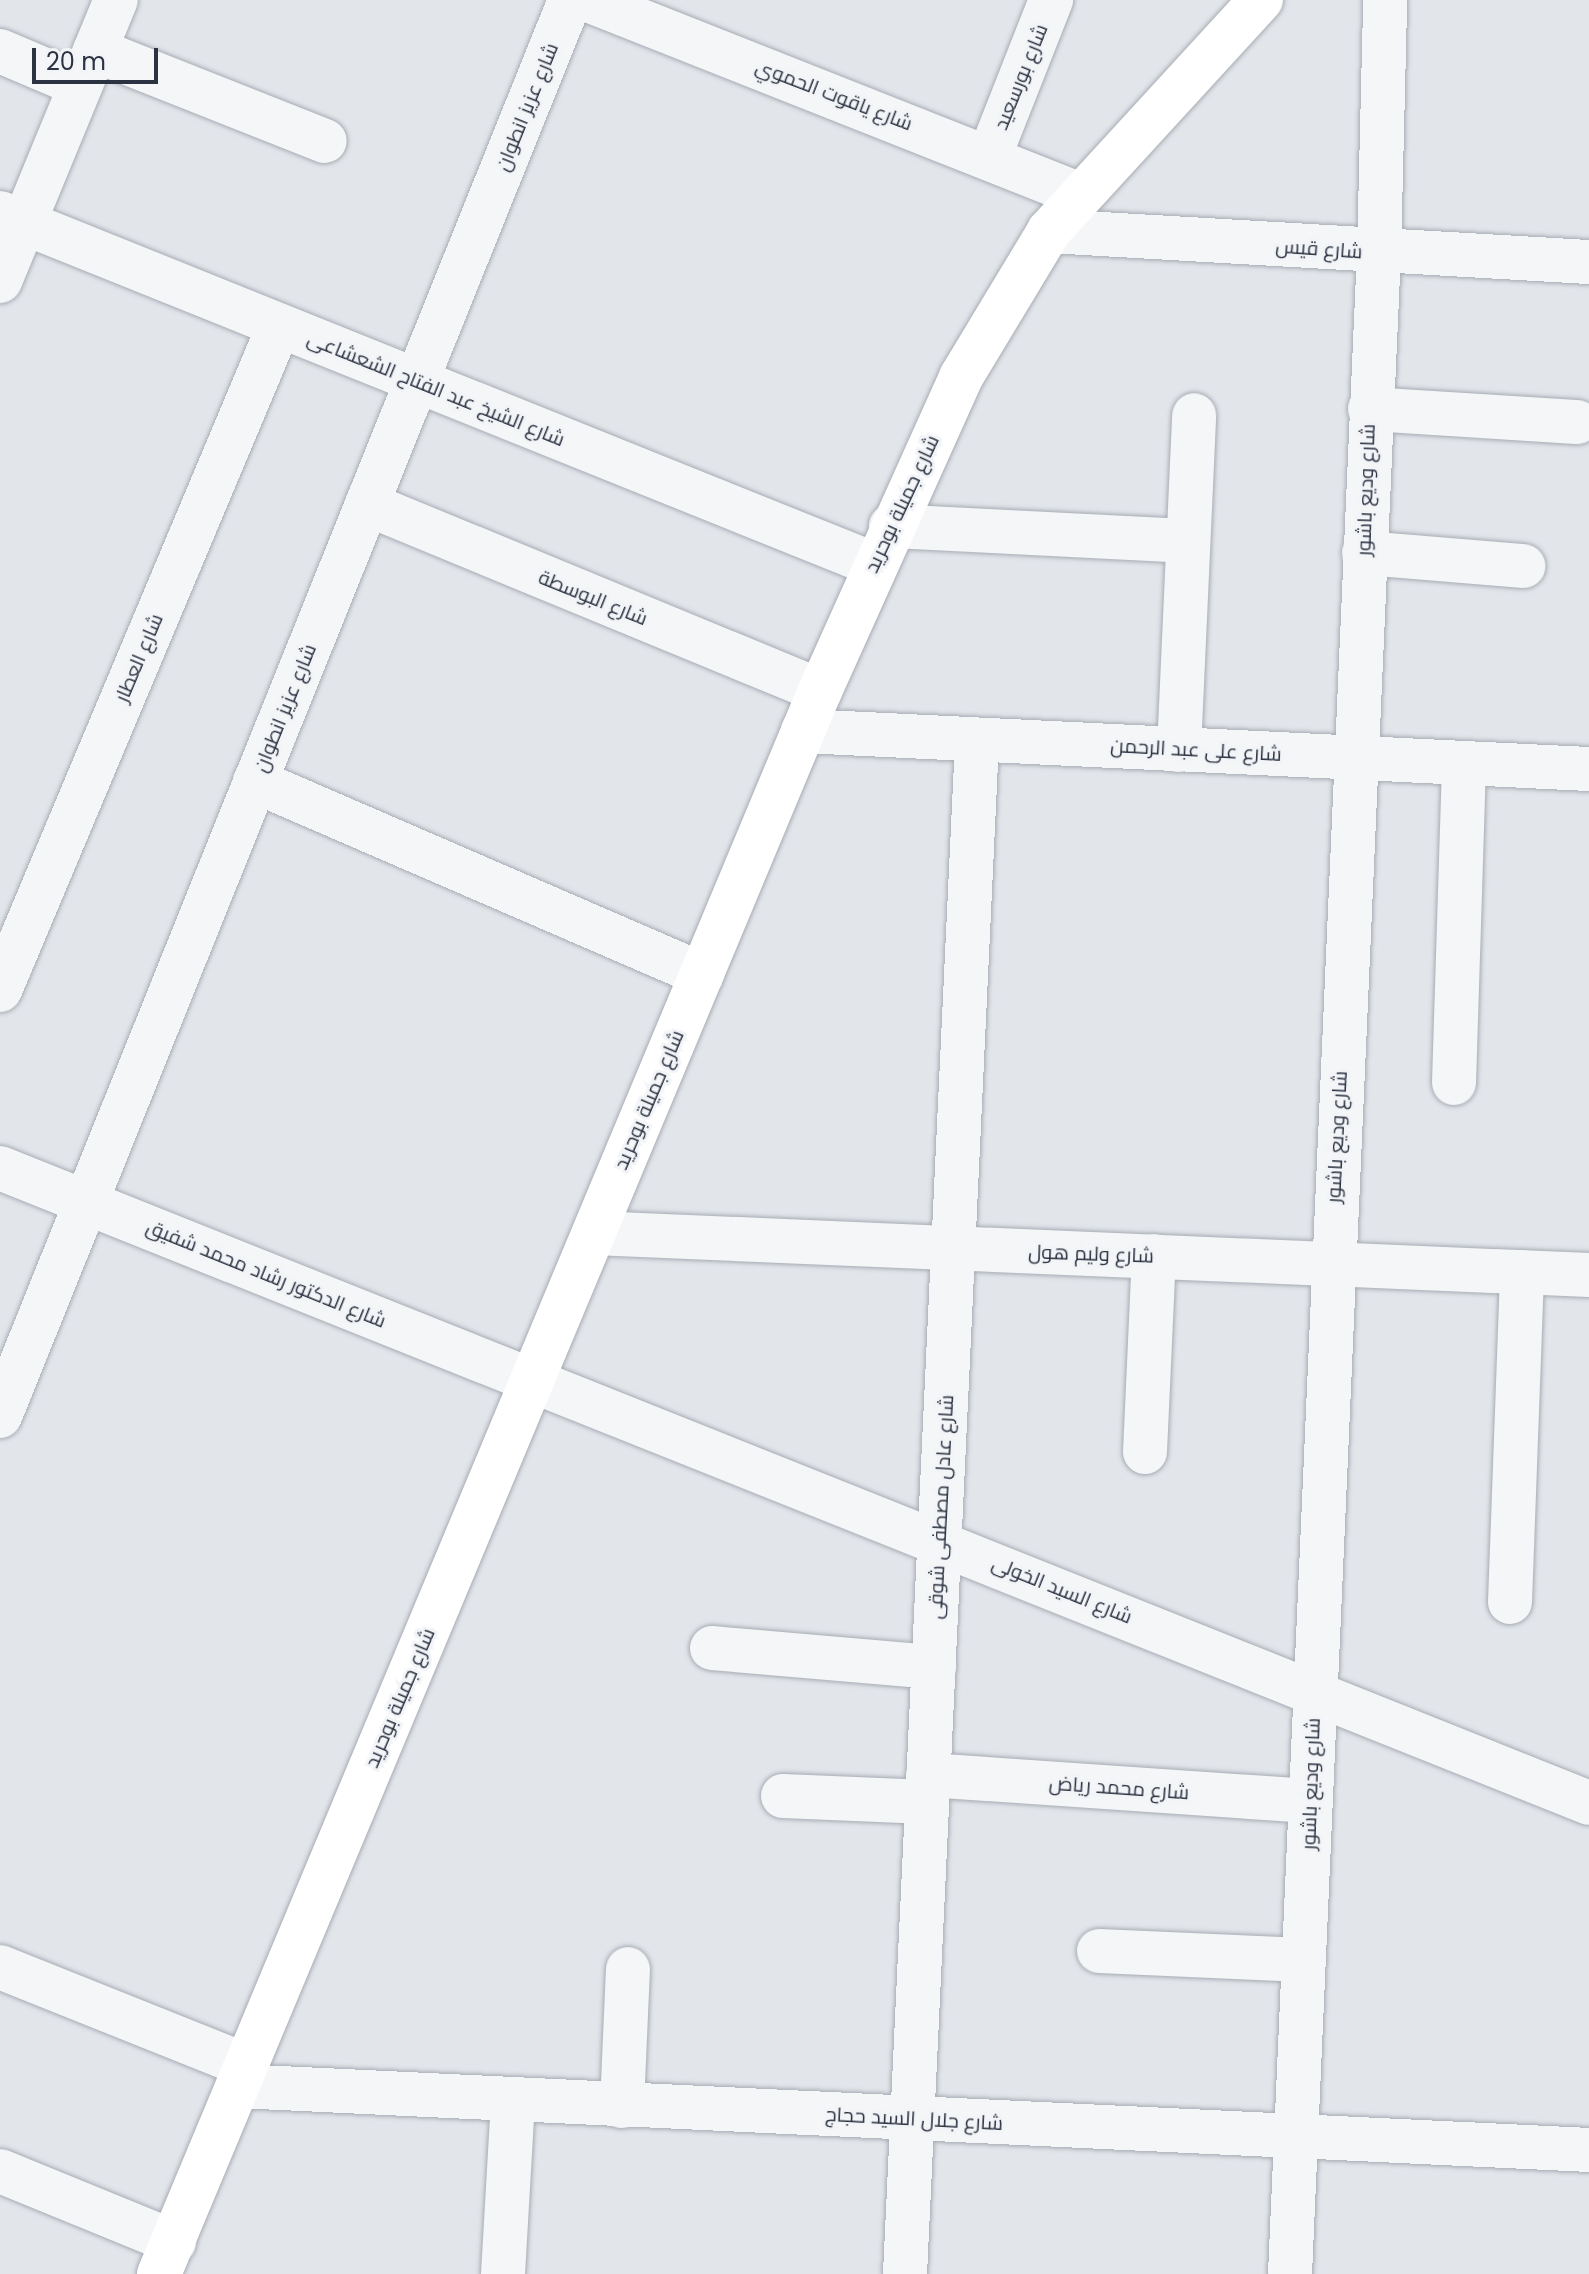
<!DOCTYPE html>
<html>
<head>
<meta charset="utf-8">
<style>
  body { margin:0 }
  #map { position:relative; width:1589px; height:2274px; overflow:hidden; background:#e2e5ea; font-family:Poppins,Cairo,sans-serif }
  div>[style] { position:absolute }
  .roads { filter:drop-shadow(0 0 2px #a7acb4) drop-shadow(0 0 2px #a7acb4) }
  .minor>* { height:44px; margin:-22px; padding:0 22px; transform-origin:22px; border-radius:22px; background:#f5f6f8 }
  .major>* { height:44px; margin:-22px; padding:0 22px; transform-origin:22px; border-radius:22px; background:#fff }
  span { translate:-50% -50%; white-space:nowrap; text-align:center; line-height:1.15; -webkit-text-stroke:6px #f2f4f7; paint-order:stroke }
  .street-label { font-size:20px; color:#2b3241 }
  .scale { position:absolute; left:32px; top:48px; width:126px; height:36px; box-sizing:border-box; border:4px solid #2b3241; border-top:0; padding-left:10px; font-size:24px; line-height:28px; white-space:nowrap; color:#2b3241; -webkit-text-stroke:6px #f2f4f7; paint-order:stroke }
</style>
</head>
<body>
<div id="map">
  <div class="roads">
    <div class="minor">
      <div style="left:588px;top:0;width:527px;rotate:21.6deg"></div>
      <div style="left:95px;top:50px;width:247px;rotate:21.6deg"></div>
      <div style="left:0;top:51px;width:87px;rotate:23deg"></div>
      <div style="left:990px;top:155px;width:167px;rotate:-68.5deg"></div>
      <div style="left:0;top:213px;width:941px;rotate:21.9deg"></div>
      <div style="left:1049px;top:231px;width:541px;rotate:3.29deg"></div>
      <div style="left:0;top:281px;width:304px;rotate:-67.6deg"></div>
      <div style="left:1370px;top:409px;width:208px;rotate:3.6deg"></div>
      <div style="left:367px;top:504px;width:490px;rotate:22.4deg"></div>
      <div style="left:891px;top:526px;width:297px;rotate:2.9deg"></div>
      <div style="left:1364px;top:553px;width:160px;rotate:4.7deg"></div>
      <div style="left:803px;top:731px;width:787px;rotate:2.77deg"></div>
      <div style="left:1179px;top:750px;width:335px;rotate:-87.4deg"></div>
      <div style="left:255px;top:781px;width:487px;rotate:23.4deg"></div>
      <div style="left:0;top:990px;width:720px;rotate:-67.21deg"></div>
      <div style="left:1454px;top:1083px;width:320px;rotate:-88.2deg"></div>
      <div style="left:0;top:1168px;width:1711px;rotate:21.78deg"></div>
      <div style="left:594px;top:1233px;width:996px;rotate:2.42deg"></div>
      <div style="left:0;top:1416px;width:1526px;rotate:-68.07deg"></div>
      <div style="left:1145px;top:1452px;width:196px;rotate:-87.4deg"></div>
      <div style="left:1510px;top:1602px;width:330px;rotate:-87.9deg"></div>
      <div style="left:712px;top:1648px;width:223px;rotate:4.9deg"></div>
      <div style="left:928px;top:1775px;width:383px;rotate:3.9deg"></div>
      <div style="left:783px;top:1796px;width:144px;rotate:2.4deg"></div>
      <div style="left:1099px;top:1951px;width:205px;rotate:2.5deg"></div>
      <div style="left:0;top:1967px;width:266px;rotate:21.8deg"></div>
      <div style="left:238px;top:2086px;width:1353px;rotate:2.71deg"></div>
      <div style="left:622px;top:2106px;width:137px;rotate:-87.5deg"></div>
      <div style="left:0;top:2171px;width:188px;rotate:22.2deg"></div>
      <div style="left:503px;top:2274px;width:173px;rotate:-86.7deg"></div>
      <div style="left:905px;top:2274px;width:1536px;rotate:-87.31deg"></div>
      <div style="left:1290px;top:2274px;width:2023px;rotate:-87.48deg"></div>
      <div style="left:1379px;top:253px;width:253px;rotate:-88.6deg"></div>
    </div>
    <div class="major">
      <div style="left:159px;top:2274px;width:1715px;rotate:-67.34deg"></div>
      <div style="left:820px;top:691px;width:344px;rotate:-65.8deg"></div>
      <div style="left:961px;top:377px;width:170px;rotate:-58.9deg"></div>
      <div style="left:1049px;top:231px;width:314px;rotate:-47.5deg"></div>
    </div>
  </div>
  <div class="street-label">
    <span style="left:1021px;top:77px;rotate:-68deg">شارع بورسعيد</span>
    <span style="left:834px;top:95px;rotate:21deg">شارع ياقوت الحموي</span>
    <span style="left:527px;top:107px;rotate:-68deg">شارع عزيز انطوان</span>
    <span style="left:1319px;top:249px;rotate:4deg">شارع قيس</span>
    <span style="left:436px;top:389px;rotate:22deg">شارع الشيخ عبد الفتاح الشعشاعى</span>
    <span style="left:1366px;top:490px;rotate:-88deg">شارع وديع باشور</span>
    <span style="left:902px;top:504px;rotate:-65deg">شارع جميلة بوحريد</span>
    <span style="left:593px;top:598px;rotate:22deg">شارع البوسطة</span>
    <span style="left:139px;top:658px;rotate:-67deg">شارع العطار</span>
    <span style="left:285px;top:708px;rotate:-68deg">شارع عزيز انطوان</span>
    <span style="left:1196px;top:750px;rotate:3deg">شارع على عبد الرحمن</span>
    <span style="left:649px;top:1100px;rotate:-67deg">شارع جميلة بوحريد</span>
    <span style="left:1337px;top:1137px;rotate:-87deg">شارع وديع باشور</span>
    <span style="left:1091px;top:1254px;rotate:2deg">شارع وليم هول</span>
    <span style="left:266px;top:1274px;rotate:22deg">شارع الدكتور رشاد محمد شفيق</span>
    <span style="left:941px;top:1507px;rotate:-87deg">شارع عادل مصطفى شوقى</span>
    <span style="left:1062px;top:1590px;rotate:22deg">شارع السيد الخولى</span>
    <span style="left:400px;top:1698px;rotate:-67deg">شارع جميلة بوحريد</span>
    <span style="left:1311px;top:1784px;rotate:-88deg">شارع وديع باشور</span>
    <span style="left:1119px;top:1788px;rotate:4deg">شارع محمد رياض</span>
    <span style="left:914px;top:2119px;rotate:3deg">شارع جلال السيد حجاج</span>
  </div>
  <div class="scale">20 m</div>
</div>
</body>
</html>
